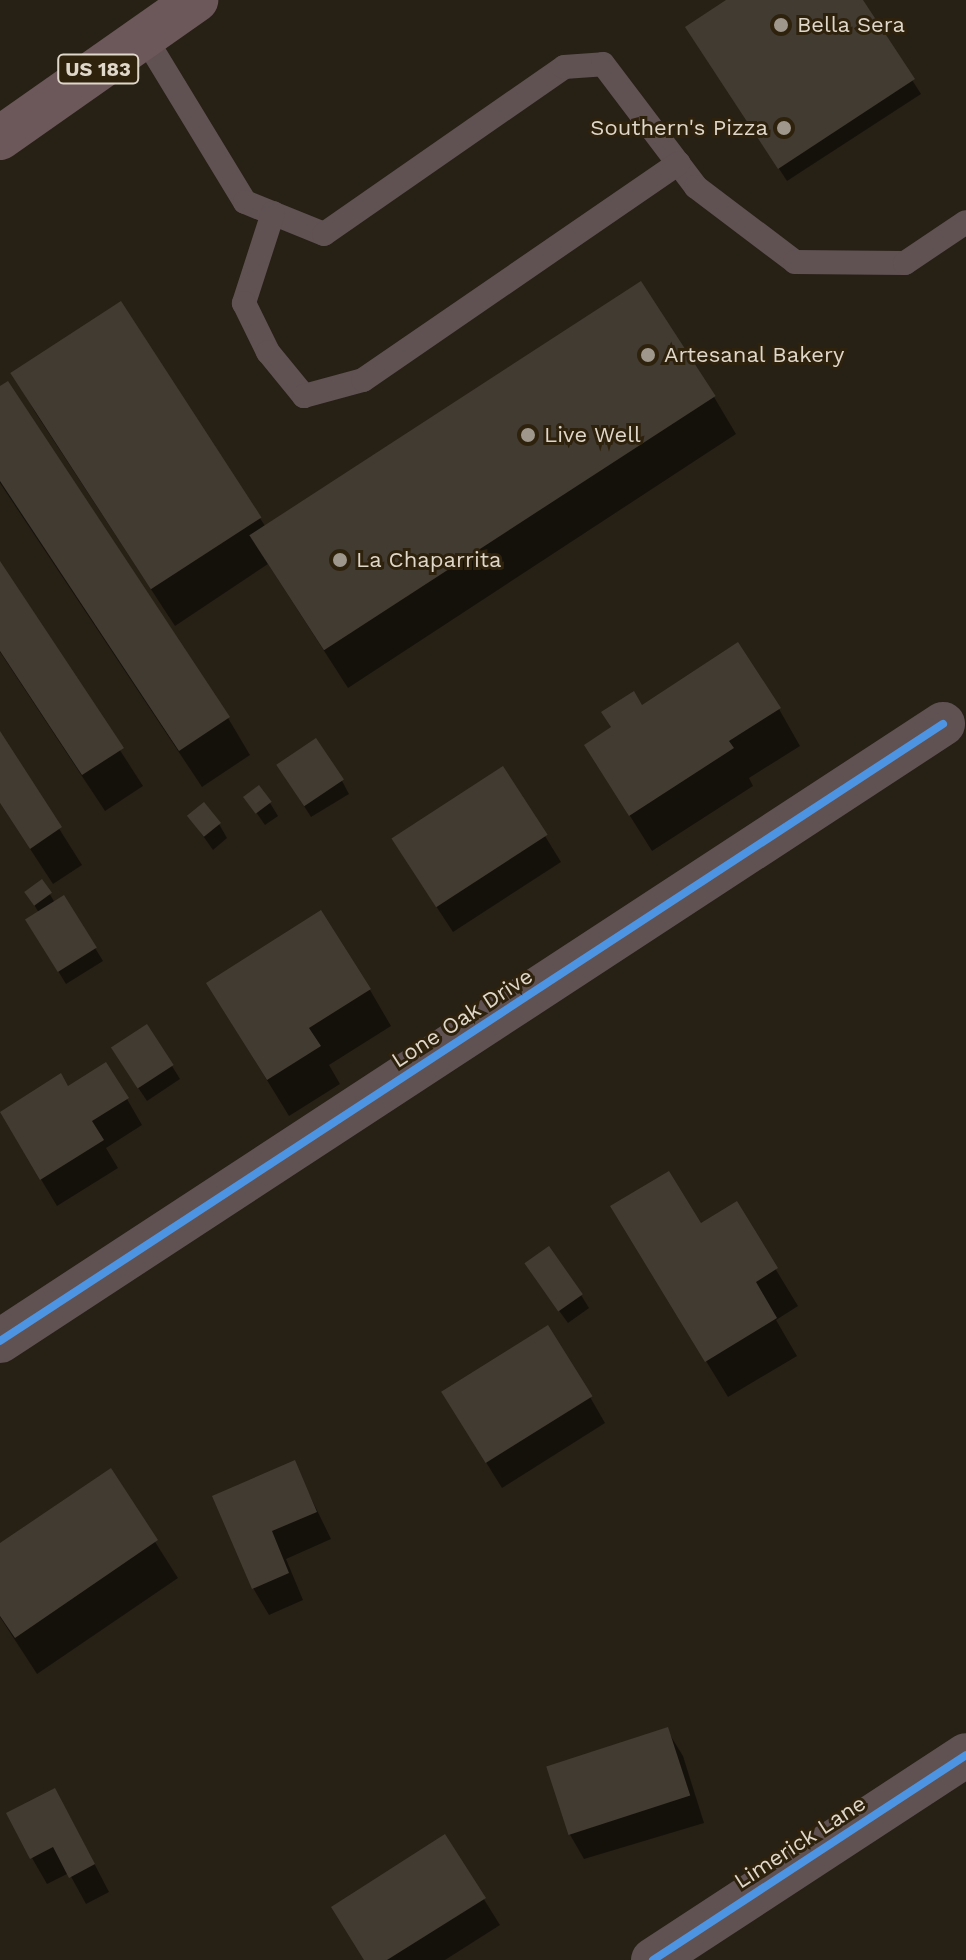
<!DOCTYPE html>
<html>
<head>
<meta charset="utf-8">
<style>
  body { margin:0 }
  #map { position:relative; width:966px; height:1960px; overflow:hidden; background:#272015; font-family:"Work Sans",sans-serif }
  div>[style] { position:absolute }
  .shadow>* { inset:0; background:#0007 }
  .building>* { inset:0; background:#423b32; transform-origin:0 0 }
  .service>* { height:24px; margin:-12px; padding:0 12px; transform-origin:12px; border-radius:12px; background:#605153 }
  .minor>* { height:44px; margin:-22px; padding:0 22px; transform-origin:22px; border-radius:22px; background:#605153 }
  .primary>* { height:44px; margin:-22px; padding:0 22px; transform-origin:22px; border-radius:22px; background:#6c575a }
  .cycleway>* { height:8px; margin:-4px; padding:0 4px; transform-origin:4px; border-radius:4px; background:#4d94e3 }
  .dots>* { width:22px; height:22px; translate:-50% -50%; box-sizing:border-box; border:4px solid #2f220d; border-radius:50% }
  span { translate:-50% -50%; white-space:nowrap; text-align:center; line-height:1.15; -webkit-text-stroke:6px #2f220d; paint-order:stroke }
  .shield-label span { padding:2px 6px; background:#2f220d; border:2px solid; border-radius:6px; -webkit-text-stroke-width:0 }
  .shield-label { font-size:20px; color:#dfd7ca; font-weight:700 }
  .poi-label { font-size:22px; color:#dfd7ca }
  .left { translate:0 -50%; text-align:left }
  .right { translate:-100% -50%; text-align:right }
  .street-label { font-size:22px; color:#dfd7ca }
</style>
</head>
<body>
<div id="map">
  <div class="shadow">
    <div style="clip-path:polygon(730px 0,861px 0,921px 94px,787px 181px,696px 41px)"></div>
    <div style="clip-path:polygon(121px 304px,267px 529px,714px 397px,736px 434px,348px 688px,268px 564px,175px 626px,35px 412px,14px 375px)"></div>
    <div style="clip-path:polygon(0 389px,228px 718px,250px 755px,202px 787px,0 483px)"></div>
    <div style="clip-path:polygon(0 564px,143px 786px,105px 811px,0 652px)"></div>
    <div style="clip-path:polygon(641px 708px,779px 709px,800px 746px,749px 778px,753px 786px,652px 851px,586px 746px)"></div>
    <div style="clip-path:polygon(0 735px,82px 865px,53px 884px,0 803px)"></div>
    <div style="clip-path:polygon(287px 779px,342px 781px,349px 794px,311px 817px)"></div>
    <div style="clip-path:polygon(246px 798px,270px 803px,278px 816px,265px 825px)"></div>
    <div style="clip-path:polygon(189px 816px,219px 824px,227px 838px,213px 850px)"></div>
    <div style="clip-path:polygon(545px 836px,561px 862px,453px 932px,409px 865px)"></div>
    <div style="clip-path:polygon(42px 881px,55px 903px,64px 897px,103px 961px,66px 984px,27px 920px,39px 913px,26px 891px)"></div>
    <div style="clip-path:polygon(208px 984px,370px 990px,391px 1026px,329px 1065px,340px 1084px,289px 1116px)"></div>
    <div style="clip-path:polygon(121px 1062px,172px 1066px,180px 1079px,147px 1101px)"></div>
    <div style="clip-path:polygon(60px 1076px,67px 1088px,127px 1099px,142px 1125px,106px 1148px,118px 1168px,57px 1206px,1px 1113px)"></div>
    <div style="clip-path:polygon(736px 1204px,798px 1306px,776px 1320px,797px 1356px,728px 1397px,634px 1243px,700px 1226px)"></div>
    <div style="clip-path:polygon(535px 1278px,581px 1295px,589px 1308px,568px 1323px)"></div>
    <div style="clip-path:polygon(590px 1397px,605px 1423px,502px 1488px,459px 1419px)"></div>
    <div style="clip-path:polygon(294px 1463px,331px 1539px,286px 1559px,303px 1600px,269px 1615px,253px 1588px)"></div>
    <div style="clip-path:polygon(110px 1471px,178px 1578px,37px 1674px,0 1617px,0 1545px)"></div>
    <div style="clip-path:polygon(667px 1730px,683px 1756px,704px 1823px,584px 1859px,569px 1833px)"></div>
    <div style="clip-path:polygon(70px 1817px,109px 1892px,86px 1904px,69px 1873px,47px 1884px,32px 1858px)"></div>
    <div style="clip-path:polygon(445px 1837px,500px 1925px,445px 1960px,365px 1960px)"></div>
  </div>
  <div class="building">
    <div style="clip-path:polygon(726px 0,863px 0,915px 79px,778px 169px,685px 27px)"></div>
    <div style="left:641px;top:281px;width:137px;height:467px;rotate:57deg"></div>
    <div style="left:121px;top:301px;width:258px;height:132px;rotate:57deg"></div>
    <div style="clip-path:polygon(8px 381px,230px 717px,179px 751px,0 481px,0 386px)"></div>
    <div style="clip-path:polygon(0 561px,124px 748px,82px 775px,0 651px)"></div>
    <div style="clip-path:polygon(738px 642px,781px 708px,729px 741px,734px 748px,629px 816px,584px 745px,611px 727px,601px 712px,634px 691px,642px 705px)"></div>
    <div style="clip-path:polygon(0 731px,62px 827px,30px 849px,0 803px)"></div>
    <div style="left:316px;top:738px;width:50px;height:48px;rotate:56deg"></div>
    <div style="left:503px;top:766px;width:82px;height:133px;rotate:57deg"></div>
    <div style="left:259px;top:785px;width:21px;height:20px;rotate:53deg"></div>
    <div style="left:204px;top:802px;width:27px;height:22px;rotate:51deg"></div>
    <div style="left:42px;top:879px;width:17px;height:22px;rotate:54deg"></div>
    <div style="left:64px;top:895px;width:62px;height:46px;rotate:58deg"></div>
    <div style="clip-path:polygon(321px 910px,371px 989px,309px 1028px,321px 1046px,267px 1080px,206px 983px)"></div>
    <div style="left:147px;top:1024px;width:49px;height:43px;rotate:57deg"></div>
    <div style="clip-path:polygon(106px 1062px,129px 1098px,92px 1121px,104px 1140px,40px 1180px,0 1112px,61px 1073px,68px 1086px)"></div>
    <div style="clip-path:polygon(669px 1171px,701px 1223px,737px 1201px,778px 1268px,756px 1282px,777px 1318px,705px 1362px,610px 1206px)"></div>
    <div style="left:549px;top:1246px;width:59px;height:30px;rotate:55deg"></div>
    <div style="left:548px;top:1325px;width:84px;height:126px;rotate:58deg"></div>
    <div style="clip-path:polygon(295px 1460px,317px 1512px,272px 1531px,289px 1573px,252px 1589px,212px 1496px)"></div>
    <div style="clip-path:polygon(111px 1468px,158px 1540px,15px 1638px,0 1616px,0 1543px)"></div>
    <div style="left:668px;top:1727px;width:72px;height:128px;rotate:72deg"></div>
    <div style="clip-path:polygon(55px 1788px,95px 1864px,69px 1878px,53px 1847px,30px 1859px,6px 1813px)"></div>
    <div style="clip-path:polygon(445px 1834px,486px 1898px,387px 1960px,364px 1960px,331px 1907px)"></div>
  </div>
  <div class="service">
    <div style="left:144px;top:36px;width:194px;rotate:58.7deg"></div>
    <div style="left:245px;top:202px;width:85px;rotate:22.1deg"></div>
    <div style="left:324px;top:234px;width:292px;rotate:-34.8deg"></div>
    <div style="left:564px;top:67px;width:39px;rotate:-4deg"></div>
    <div style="left:603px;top:64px;width:154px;rotate:52.9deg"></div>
    <div style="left:696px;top:187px;width:124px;rotate:37.1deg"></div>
    <div style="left:795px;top:262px;width:110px;rotate:0.5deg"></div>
    <div style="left:905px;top:263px;width:73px;rotate:-33.9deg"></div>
    <div style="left:273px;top:213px;width:95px;rotate:107.9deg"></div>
    <div style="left:244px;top:303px;width:55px;rotate:63.9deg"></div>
    <div style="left:268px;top:352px;width:57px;rotate:50.7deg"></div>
    <div style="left:304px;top:396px;width:61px;rotate:-15.2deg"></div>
    <div style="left:363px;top:380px;width:383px;rotate:-34.5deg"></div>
  </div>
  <div class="minor">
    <div style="left:0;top:1341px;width:1127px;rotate:-33.2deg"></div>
    <div style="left:653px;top:1960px;width:374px;rotate:-33.2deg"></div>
  </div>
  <div class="primary">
    <div style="left:0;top:138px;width:240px;rotate:-35.1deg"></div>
  </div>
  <div class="cycleway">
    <div style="left:0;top:1341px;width:1127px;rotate:-33.2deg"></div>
    <div style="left:653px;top:1960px;width:374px;rotate:-33.2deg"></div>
  </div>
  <div class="dots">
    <div style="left:781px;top:25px;background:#9f978b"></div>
    <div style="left:784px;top:128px;background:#9f978b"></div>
    <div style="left:648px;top:355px;background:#9f978b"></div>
    <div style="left:528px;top:435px;background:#9f978b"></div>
    <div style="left:340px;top:560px;background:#9f978b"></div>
  </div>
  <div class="shield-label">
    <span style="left:98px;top:69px">US 183</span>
  </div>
  <div class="poi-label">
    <span class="left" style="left:797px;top:25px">Bella Sera</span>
    <span class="right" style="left:768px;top:128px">Southern's Pizza</span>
    <span class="left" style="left:664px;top:355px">Artesanal Bakery</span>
    <span class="left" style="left:544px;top:435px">Live Well</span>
    <span class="left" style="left:356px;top:560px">La Chaparrita</span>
  </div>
  <div class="street-label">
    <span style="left:462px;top:1018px;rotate:-33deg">Lone Oak Drive</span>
    <span style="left:800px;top:1842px;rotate:-33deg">Limerick Lane</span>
  </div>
</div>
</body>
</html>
